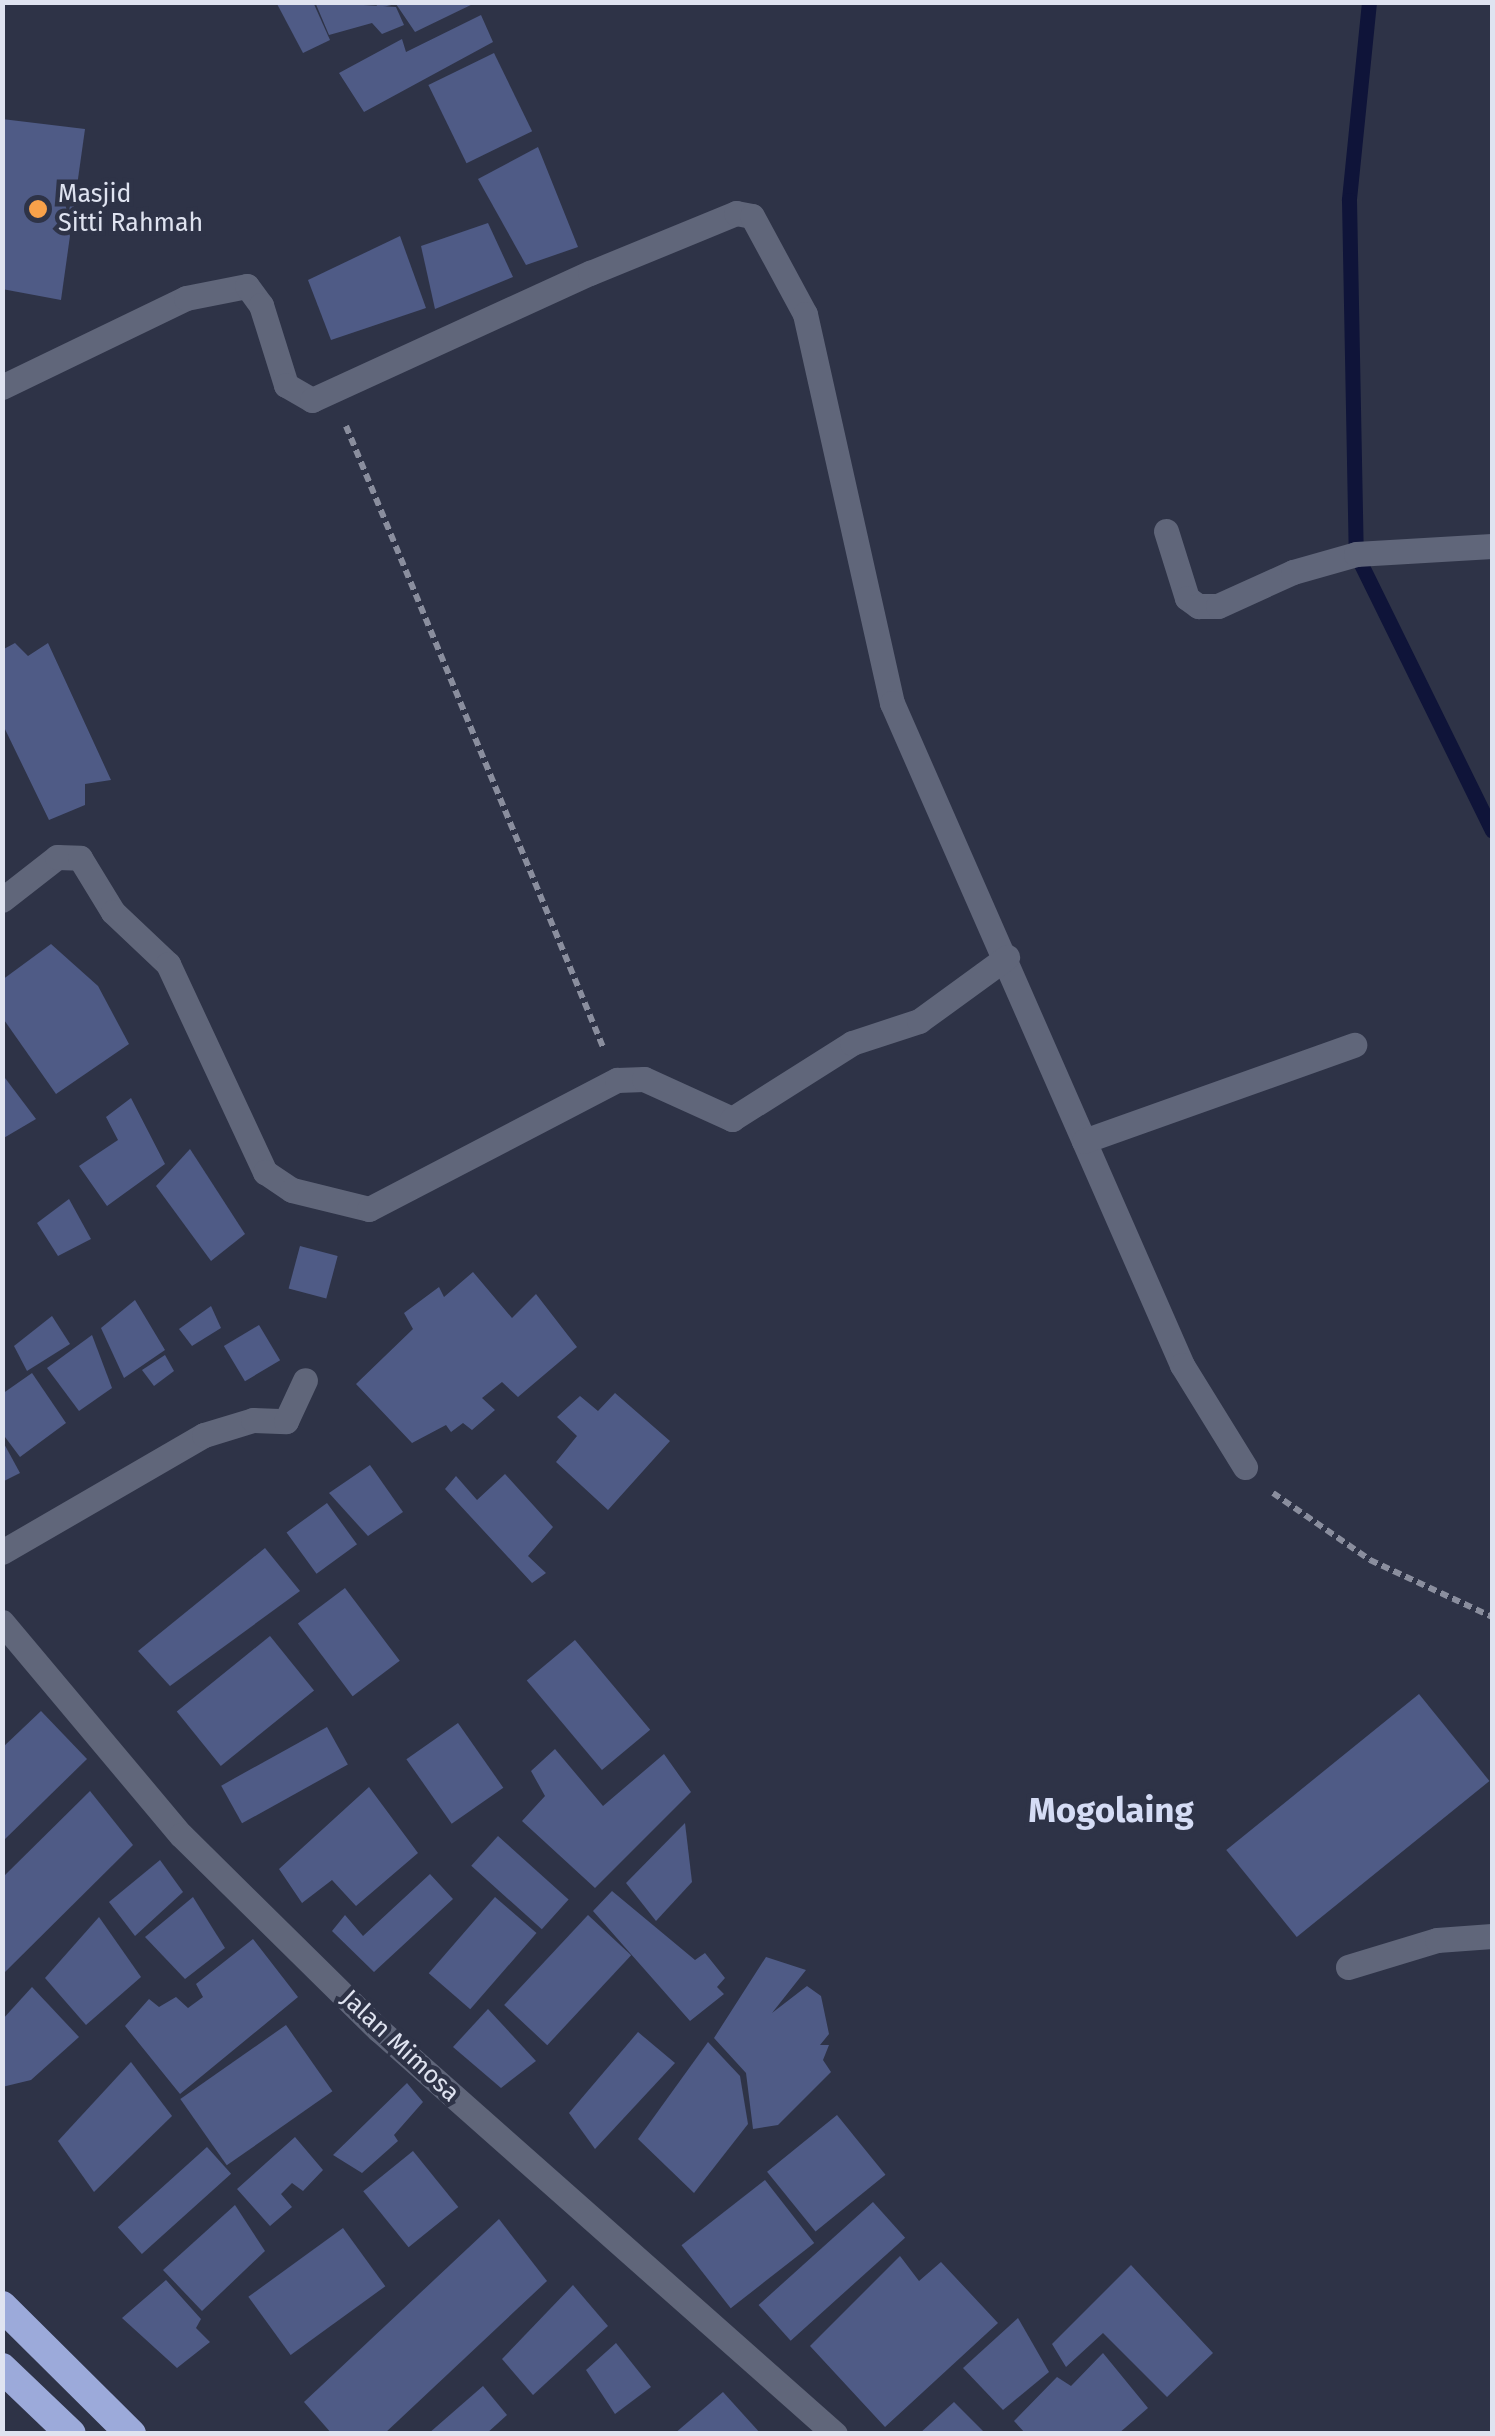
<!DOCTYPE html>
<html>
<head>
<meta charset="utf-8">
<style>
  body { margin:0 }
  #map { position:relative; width:1495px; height:2436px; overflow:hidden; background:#2e3347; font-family:"Fira Sans",sans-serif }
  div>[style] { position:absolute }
  .stream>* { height:15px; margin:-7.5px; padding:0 7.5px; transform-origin:7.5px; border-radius:7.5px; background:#0f1439 }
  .building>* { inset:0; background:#4f5b86; transform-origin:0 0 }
  .path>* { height:6px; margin-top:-3px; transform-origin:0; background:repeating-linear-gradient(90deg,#8a8e9e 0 8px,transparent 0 13px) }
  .street>* { height:25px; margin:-12.5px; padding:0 12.5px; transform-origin:12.5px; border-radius:12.5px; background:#60667a }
  .highway>* { height:30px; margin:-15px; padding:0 15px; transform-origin:15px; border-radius:15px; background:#9caada }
  .dots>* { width:28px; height:28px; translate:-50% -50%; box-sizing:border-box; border:5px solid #2e3347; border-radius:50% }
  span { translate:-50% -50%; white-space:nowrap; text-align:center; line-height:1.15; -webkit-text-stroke:9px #2e3347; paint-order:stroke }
  .poi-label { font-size:25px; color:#dfe3f0 }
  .left { translate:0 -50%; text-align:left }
  .street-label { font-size:25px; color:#dfe3f0 }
  .district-label { font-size:35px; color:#d5dcf5; font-weight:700 }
  .frame { position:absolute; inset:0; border:5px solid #dfe3f0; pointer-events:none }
</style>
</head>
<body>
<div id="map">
  <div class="stream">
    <div style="left:1369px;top:2px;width:199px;rotate:95.8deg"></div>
    <div style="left:1349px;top:200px;width:354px;rotate:88.9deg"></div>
    <div style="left:1356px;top:554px;width:308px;rotate:63.8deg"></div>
  </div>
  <div class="building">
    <div style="clip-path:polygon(276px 2px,313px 2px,330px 40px,303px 53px)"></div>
    <div style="clip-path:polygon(315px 2px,396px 7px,404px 25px,382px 34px,372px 23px,329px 35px)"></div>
    <div style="clip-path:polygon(375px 2px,477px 2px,415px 32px,396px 4px,378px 8px)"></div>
    <div style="clip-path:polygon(481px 15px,493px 42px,364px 112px,339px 73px,402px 39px,406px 52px)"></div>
    <div style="left:494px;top:53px;width:87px;height:73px;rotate:64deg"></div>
    <div style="clip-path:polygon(2px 119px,85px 129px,61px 300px,2px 289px)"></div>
    <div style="clip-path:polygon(538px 147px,578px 247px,526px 265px,478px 179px)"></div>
    <div style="clip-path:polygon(488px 223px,513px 277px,435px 309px,421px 246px)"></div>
    <div style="clip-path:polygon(400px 236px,426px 308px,331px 340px,308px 280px)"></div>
    <div style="clip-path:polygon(15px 643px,28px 656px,48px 643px,111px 780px,85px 784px,85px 805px,49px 820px,2px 723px,2px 650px)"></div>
    <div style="clip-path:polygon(51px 944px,98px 986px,129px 1044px,56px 1094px,2px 1017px,2px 980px)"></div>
    <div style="clip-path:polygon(2px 1074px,36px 1119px,2px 1139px)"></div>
    <div style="clip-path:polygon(131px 1098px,165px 1164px,107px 1206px,79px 1166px,118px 1140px,106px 1117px)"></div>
    <div style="clip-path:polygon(190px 1149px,245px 1234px,211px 1261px,156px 1186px)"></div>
    <div style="clip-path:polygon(69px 1199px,91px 1239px,58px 1256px,37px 1223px)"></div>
    <div style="left:300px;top:1246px;width:39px;height:44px;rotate:15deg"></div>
    <div style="clip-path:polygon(473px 1272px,512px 1318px,536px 1294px,577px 1347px,518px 1397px,502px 1382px,482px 1398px,495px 1410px,472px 1430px,463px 1423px,451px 1432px,446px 1425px,412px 1443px,356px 1384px,413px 1329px,404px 1313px,439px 1287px,444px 1297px)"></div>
    <div style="clip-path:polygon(135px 1300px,165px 1350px,124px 1378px,101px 1328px)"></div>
    <div style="clip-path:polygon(211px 1306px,221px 1328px,192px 1346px,179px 1329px)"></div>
    <div style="clip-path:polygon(52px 1316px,70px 1344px,27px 1371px,14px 1346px)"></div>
    <div style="left:259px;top:1325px;width:41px;height:41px;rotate:59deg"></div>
    <div style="clip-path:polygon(92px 1335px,112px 1388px,79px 1411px,47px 1368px)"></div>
    <div style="clip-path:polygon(165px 1355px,174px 1371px,154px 1386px,142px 1370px)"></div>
    <div style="clip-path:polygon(32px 1373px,66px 1423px,20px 1457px,2px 1433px,2px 1394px)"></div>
    <div style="clip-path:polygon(615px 1393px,670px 1441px,608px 1510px,556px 1462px,577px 1436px,557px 1417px,580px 1396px,598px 1411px)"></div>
    <div style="clip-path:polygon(2px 1440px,20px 1473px,2px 1482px)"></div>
    <div style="clip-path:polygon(370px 1465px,403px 1512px,368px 1536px,329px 1493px)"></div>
    <div style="clip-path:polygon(505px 1474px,553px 1527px,528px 1556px,546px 1573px,532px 1583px,445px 1489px,456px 1476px,477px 1500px)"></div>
    <div style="left:327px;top:1503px;width:51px;height:50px;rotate:54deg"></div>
    <div style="clip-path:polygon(265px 1548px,300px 1591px,170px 1686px,138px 1651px)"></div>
    <div style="left:345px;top:1588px;width:91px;height:59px;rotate:53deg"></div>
    <div style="left:270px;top:1636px;width:70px;height:120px;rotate:51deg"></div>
    <div style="left:575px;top:1640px;width:117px;height:63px;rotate:50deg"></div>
    <div style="left:1419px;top:1694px;width:112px;height:248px;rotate:51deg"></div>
    <div style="clip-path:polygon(41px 1711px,87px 1759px,2px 1842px,2px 1748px)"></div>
    <div style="left:458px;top:1723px;width:79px;height:63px;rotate:55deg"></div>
    <div style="left:327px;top:1727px;width:43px;height:121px;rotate:61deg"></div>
    <div style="clip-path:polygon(555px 1749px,603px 1806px,664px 1754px,691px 1792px,595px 1888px,522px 1821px,545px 1796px,531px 1771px)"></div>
    <div style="clip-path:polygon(369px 1787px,418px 1853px,356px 1906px,332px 1880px,302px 1903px,279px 1869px)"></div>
    <div style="clip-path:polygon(90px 1791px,133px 1845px,2px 1975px,2px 1878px)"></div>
    <div style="clip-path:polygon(685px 1823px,692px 1882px,656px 1921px,626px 1883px)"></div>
    <div style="left:498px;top:1836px;width:95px;height:40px;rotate:42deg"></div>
    <div style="clip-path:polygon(160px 1860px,183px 1892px,135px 1936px,109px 1902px)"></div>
    <div style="clip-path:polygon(430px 1874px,453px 1899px,374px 1972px,332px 1931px,345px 1915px,363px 1936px)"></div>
    <div style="clip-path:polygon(612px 1891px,695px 1960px,705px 1953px,725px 1978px,717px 1987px,724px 1994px,690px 2021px,593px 1911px)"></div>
    <div style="clip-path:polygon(193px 1897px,225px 1948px,185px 1979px,145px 1937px)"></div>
    <div style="left:495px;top:1897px;width:55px;height:101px;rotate:41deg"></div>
    <div style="left:588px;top:1915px;width:59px;height:123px;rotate:43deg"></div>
    <div style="clip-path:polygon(99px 1917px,141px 1977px,86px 2025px,45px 1978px)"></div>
    <div style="clip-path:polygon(253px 1939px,298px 1997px,180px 2094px,125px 2026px,149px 1999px,159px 2007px,176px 1997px,188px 2008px,203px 1997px,196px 1984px)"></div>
    <div style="clip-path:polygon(766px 1957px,806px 1970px,772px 2013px,807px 1986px,821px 1996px,829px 2034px,820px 2045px,829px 2045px,823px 2060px,831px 2072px,778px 2125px,753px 2129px,746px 2073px,714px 2038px)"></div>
    <div style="clip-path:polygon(32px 1987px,79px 2037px,31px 2080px,2px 2087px,2px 2020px)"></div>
    <div style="clip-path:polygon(488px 2009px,536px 2061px,501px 2088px,453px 2047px)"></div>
    <div style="left:286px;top:2025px;width:81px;height:129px;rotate:55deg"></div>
    <div style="clip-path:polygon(638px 2032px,675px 2063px,595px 2149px,569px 2113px)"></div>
    <div style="clip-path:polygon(708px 2042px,740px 2076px,748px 2124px,694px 2193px,638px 2139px)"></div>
    <div style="clip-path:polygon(131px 2062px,172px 2116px,94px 2192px,58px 2141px)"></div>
    <div style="clip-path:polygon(407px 2083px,423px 2102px,394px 2135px,398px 2141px,362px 2173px,333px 2155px)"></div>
    <div style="left:837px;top:2115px;width:77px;height:90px;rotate:51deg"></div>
    <div style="clip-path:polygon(295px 2137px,323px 2170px,303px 2191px,292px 2183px,281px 2194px,292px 2207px,270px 2226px,237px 2189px)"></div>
    <div style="left:207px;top:2147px;width:36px;height:120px;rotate:48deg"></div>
    <div style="left:413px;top:2151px;width:72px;height:64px;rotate:51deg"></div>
    <div style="left:765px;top:2180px;width:80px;height:106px;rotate:52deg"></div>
    <div style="left:873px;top:2202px;width:48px;height:154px;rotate:48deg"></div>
    <div style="clip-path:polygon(235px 2205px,265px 2251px,202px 2311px,163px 2270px)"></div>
    <div style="clip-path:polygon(499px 2219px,547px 2281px,384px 2434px,332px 2434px,304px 2402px)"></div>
    <div style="left:343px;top:2228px;width:72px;height:117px;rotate:54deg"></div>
    <div style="clip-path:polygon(900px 2256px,919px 2281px,941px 2262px,998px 2323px,885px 2427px,810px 2346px)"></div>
    <div style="clip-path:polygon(1131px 2265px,1213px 2353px,1167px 2397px,1103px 2333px,1066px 2367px,1052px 2344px)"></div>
    <div style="clip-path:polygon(166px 2280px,201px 2319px,196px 2328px,210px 2342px,177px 2368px,122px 2318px)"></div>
    <div style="clip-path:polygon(573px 2285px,608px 2326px,533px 2395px,502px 2359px)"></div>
    <div style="clip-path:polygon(1018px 2318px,1049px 2372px,1003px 2410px,963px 2368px)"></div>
    <div style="clip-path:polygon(616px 2343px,651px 2387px,615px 2414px,586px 2370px)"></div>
    <div style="clip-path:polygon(1103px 2353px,1148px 2408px,1118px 2434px,1026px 2434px,1014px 2421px,1057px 2377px,1071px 2386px)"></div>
    <div style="clip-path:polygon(483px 2386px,507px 2415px,486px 2434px,428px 2434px)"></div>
    <div style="clip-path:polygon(723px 2392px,761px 2434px,674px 2434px)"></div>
    <div style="clip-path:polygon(954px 2402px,986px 2434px,919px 2434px)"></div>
  </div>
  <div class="path">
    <div style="left:346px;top:426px;width:672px;rotate:67.52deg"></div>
    <div style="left:1273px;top:1493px;width:118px;rotate:34.6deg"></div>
    <div style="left:1370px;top:1560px;width:135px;rotate:25deg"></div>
  </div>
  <div class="street">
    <div style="left:2px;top:387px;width:204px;rotate:-25.8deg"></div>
    <div style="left:186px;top:298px;width:62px;rotate:-11.1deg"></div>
    <div style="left:247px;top:286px;width:24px;rotate:54deg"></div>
    <div style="left:261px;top:305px;width:84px;rotate:72.6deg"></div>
    <div style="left:286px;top:385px;width:30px;rotate:30deg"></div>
    <div style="left:312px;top:400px;width:306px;rotate:-24.6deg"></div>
    <div style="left:590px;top:273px;width:158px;rotate:-22.3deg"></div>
    <div style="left:736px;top:213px;width:16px;rotate:11deg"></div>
    <div style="left:752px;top:216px;width:111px;rotate:61.6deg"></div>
    <div style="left:805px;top:314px;width:399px;rotate:77.4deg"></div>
    <div style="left:892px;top:703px;width:723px;rotate:66.34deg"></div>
    <div style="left:1182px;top:1365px;width:120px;rotate:58.3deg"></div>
    <div style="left:1166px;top:531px;width:70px;rotate:72.6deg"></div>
    <div style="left:1187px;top:598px;width:14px;rotate:36deg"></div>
    <div style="left:1198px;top:606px;width:20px"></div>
    <div style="left:1218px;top:606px;width:82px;rotate:-24.4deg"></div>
    <div style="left:1293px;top:572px;width:66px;rotate:-15.9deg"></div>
    <div style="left:1356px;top:554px;width:136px;rotate:-3.4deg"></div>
    <div style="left:2px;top:900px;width:70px;rotate:-38deg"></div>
    <div style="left:57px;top:857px;width:23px;rotate:2deg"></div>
    <div style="left:80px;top:858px;width:63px;rotate:58.6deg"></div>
    <div style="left:113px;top:912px;width:76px;rotate:43.4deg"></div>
    <div style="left:168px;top:964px;width:230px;rotate:65deg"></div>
    <div style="left:265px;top:1172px;width:32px;rotate:34deg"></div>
    <div style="left:292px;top:1190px;width:79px;rotate:13.9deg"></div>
    <div style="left:369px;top:1209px;width:280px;rotate:-27.5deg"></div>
    <div style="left:617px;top:1080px;width:27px;rotate:-2deg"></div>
    <div style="left:644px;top:1079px;width:97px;rotate:24.4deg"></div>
    <div style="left:732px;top:1119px;width:142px;rotate:-32.3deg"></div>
    <div style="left:852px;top:1043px;width:71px;rotate:-18.2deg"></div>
    <div style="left:919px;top:1021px;width:109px;rotate:-36deg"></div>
    <div style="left:1084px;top:1141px;width:287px;rotate:-19.6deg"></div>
    <div style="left:2px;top:1552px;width:233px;rotate:-30.1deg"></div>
    <div style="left:204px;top:1435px;width:51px;rotate:-17deg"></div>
    <div style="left:253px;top:1420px;width:33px;rotate:2deg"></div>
    <div style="left:286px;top:1421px;width:45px;rotate:-65.1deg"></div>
    <div style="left:2px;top:1622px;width:278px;rotate:50deg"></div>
    <div style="left:181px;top:1835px;width:278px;rotate:44.6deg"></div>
    <div style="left:379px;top:2030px;width:609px;rotate:41.54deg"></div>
    <div style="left:1348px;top:1967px;width:93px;rotate:-16.9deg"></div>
    <div style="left:1437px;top:1940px;width:55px;rotate:-4.2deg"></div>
  </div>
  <div class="highway">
    <div style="left:2px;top:2306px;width:182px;rotate:44.8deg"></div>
    <div style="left:2px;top:2368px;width:95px;rotate:43.7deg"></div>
  </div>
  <div class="dots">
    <div style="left:38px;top:209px;background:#f8a14a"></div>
  </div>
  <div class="poi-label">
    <span class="left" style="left:58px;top:209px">Masjid<br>Sitti Rahmah</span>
  </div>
  <div class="street-label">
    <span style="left:400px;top:2046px;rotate:43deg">Jalan Mimosa</span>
  </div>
  <div class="district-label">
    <span style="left:1111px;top:1810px">Mogolaing</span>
  </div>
  <div class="frame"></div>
</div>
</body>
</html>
